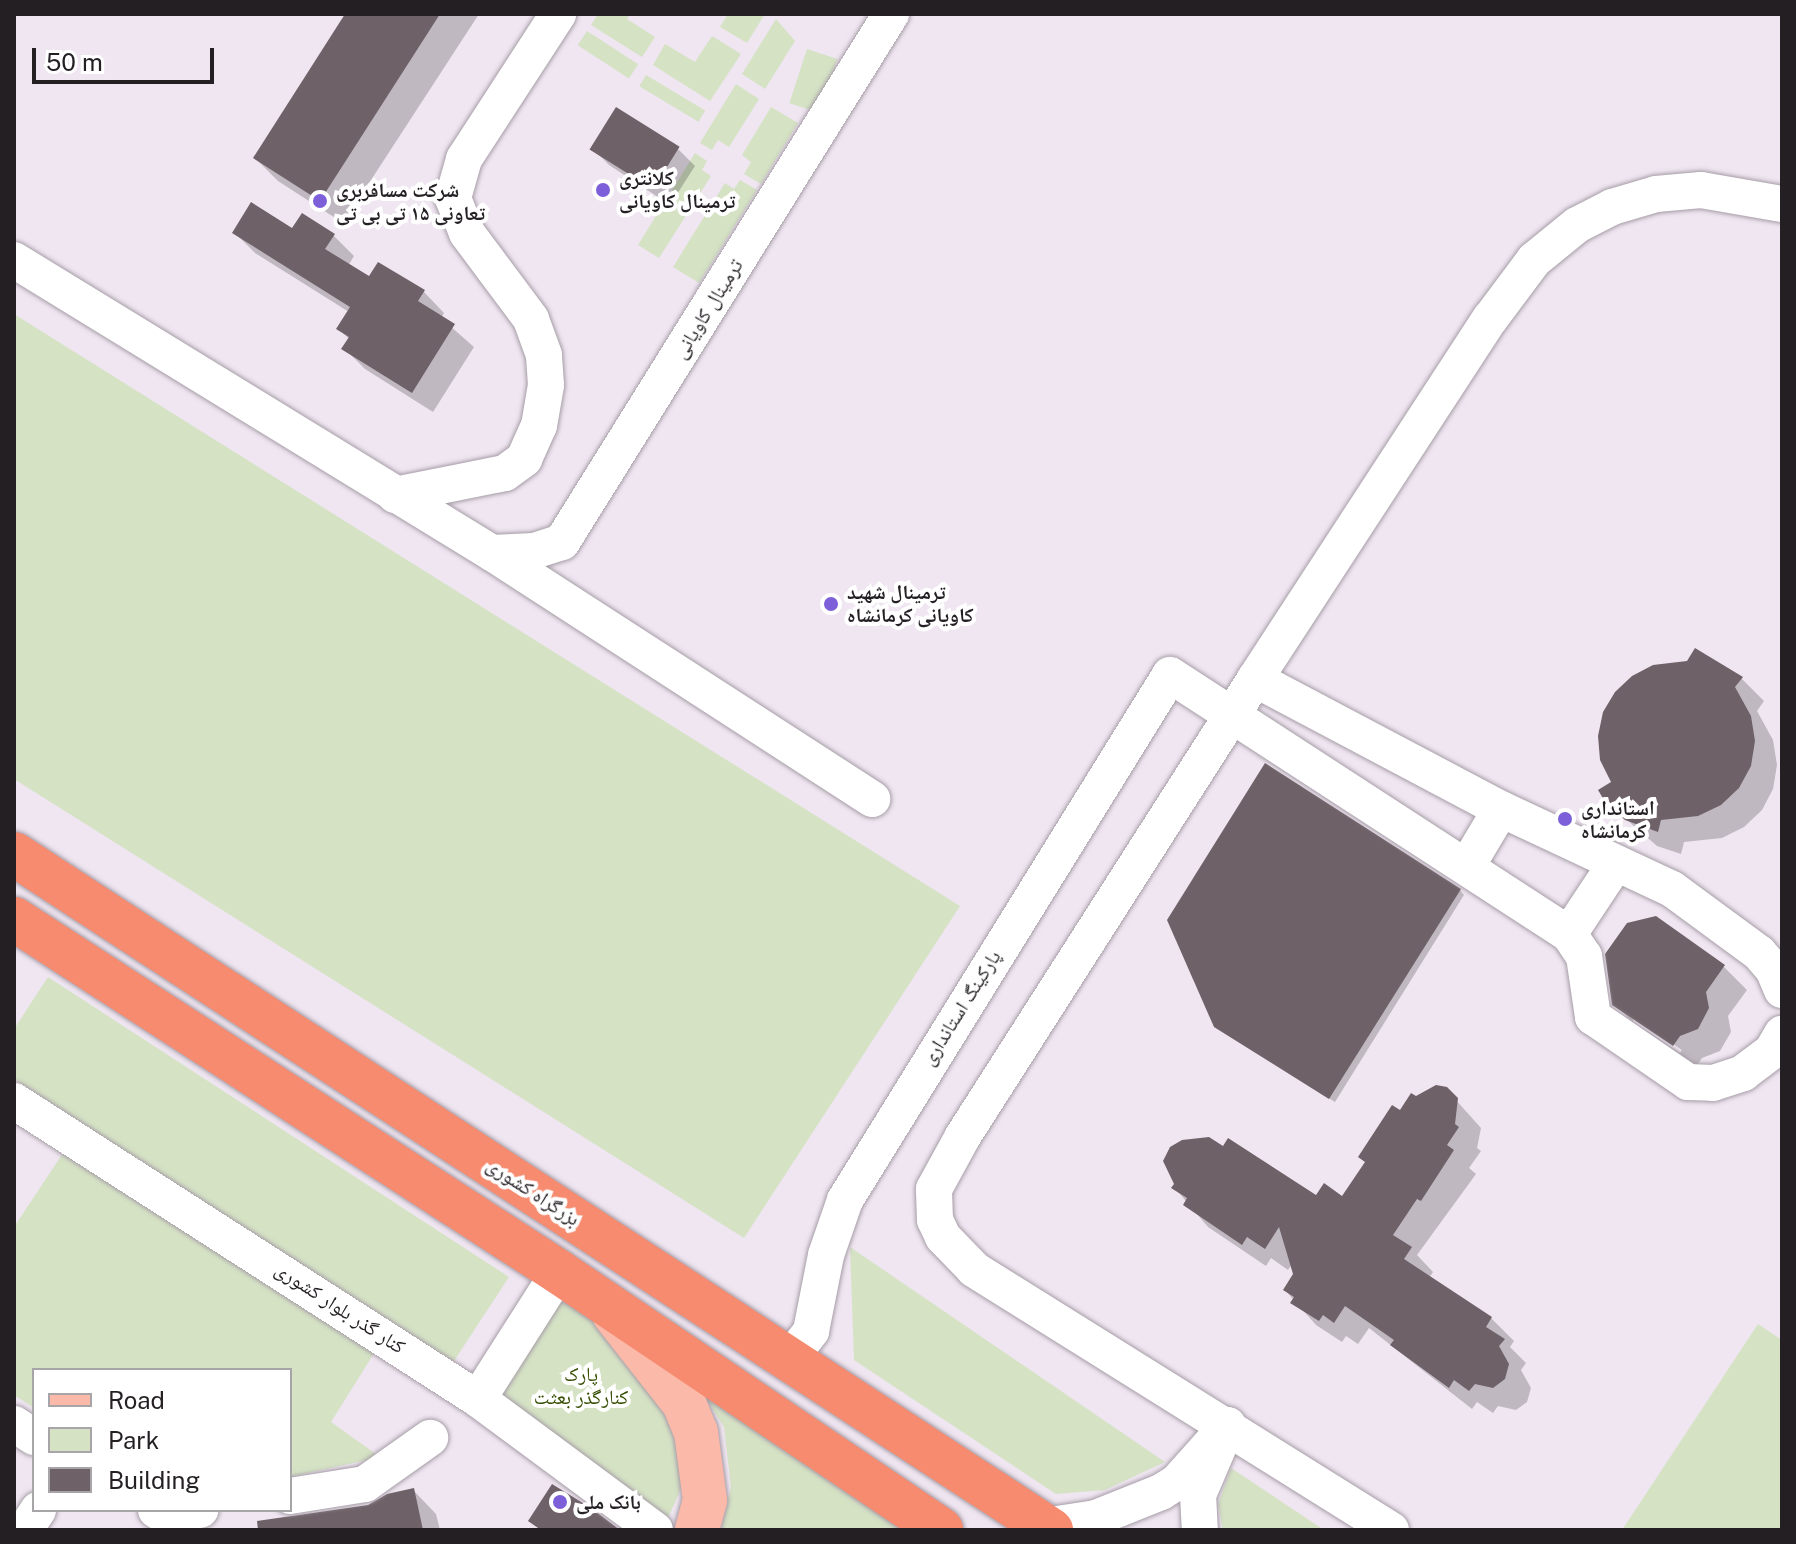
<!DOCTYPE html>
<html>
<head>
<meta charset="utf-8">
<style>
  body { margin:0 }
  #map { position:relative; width:1796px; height:1544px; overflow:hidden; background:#efe6f1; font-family:"Public Sans","Noto Naskh Arabic",sans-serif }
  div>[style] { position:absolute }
  .green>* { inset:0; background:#d5e2c4; transform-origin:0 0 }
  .shadow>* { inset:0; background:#0003 }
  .building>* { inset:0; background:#6e6167; transform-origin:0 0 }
  .roads { filter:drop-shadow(0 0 2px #a69da7) drop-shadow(0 0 2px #a69da7) }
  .minor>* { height:36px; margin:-18px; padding:0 18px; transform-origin:18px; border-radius:18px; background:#fff }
  .major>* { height:44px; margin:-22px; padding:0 22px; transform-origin:22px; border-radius:22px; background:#fab9a9 }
  .highway>* { height:44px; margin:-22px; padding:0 22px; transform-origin:22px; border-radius:22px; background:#f68b6f }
  .dots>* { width:22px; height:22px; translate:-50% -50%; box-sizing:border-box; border:4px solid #fff; border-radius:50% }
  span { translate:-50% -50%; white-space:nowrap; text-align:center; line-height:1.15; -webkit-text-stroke:8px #fff; paint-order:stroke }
  .poi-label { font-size:20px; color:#231f23; font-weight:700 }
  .left { translate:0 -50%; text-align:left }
  .street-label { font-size:20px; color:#231f23 }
  .park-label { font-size:20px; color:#364d02 }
  .frame { position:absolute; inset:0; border:16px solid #231f23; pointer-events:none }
  .legend { position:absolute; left:32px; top:1368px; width:260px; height:144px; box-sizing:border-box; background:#fff; border:2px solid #a7a5a7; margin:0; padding:10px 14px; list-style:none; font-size:24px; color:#231f23 }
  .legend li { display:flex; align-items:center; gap:16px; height:40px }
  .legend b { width:40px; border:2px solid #a7a5a7 }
  .scale { position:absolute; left:32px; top:48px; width:182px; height:36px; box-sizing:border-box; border:4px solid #231f23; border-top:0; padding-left:10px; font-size:24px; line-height:28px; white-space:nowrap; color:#231f23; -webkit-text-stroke:6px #fff; paint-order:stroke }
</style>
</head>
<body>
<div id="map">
  <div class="green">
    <div style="clip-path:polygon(598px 14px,630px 14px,627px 19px,655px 37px,642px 57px,591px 25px)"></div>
    <div style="clip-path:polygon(728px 14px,765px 14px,747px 43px,720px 27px)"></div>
    <div style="clip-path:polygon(776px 19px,795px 41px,765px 89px,742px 74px)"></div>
    <div style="left:587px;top:31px;width:61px;height:17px;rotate:33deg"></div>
    <div style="clip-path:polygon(712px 36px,741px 54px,710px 101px,653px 65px,665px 44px,695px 62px)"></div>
    <div style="left:807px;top:49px;width:32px;height:57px;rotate:18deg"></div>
    <div style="left:646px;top:75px;width:69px;height:13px;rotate:31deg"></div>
    <div style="clip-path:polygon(736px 84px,759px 99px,729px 147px,718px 140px,712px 150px,700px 143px)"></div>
    <div style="clip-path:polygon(771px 107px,798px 123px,761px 184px,744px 174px,751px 162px,742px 155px)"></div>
    <div style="clip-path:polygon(695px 153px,707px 161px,702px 170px,711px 176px,659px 258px,638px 245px)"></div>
    <div style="clip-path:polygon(740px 180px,757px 190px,699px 283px,673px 267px,725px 183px,734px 189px)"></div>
    <div style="clip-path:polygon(14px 314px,960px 906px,744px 1238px,14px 779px)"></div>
    <div style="clip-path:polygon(48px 977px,509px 1277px,452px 1364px,14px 1079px,14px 1029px)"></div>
    <div style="clip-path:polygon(65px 1150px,378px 1347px,331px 1422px,380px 1457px,290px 1477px,290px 1370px,34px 1370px,34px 1408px,14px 1395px,14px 1227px)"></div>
    <div style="clip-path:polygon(850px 1247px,1165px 1462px,1105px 1490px,1056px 1494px,854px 1360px)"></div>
    <div style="clip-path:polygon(561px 1294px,635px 1357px,677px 1425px,685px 1480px,668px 1518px,495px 1395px)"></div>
    <div style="clip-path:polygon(1758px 1324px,1782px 1340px,1782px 1530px,1622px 1530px)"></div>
    <div style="clip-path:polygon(699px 1388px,908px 1530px,721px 1530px,731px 1487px,724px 1427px)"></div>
    <div style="clip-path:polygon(1231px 1468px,1324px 1530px,1223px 1530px,1218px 1504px)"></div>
  </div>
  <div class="shadow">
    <div style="clip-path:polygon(349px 14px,479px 14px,343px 223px,278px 181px,255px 158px)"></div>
    <div style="clip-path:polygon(592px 148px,678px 149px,695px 166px,670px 205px,609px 165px)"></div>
    <div style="clip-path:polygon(293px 231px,333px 235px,354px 256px,348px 266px,369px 279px,379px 265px,424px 292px,444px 313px,441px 318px,474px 347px,433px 412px,365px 369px,344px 348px,350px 340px,339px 329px,349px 312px,255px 253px,234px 232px)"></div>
    <div style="clip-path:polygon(1741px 678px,1764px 701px,1757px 711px,1773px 740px,1777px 765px,1773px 789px,1762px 810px,1744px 827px,1722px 838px,1684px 842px,1681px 854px,1657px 846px,1612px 807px)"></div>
    <div style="clip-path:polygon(1460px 890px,1464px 895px,1335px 1102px,1221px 1031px)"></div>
    <div style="clip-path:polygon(evenodd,1656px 918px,1724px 967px,1747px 990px,1728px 1016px,1731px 1032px,1720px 1051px,1702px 1058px,1696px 1067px,1638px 1027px,1614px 1004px,1656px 918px,1633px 1017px,1682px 1050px,1680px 1053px,1633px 1022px,1633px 1017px)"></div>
    <div style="clip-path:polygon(1446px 1089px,1481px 1128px,1477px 1148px,1481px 1151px,1469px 1168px,1476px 1174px,1417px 1255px,1433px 1272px,1429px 1278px,1491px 1318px,1514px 1341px,1510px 1347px,1526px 1363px,1521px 1370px,1531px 1388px,1527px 1402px,1516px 1410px,1498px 1406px,1493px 1413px,1477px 1402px,1472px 1409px,1369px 1328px,1358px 1344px,1346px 1336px,1342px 1342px,1316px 1325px,1285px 1290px,1296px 1274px,1292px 1264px,1288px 1270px,1271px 1258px,1266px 1266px,1208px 1227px,1174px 1187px,1343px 1198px,1401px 1113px,1416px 1098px)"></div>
    <div style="clip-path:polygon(414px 1491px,436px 1514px,440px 1530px,266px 1530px,369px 1507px)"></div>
  </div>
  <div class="building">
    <div style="clip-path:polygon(345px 14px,440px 14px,320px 201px,253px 158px)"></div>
    <div style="left:616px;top:107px;width:75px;height:50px;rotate:32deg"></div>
    <div style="clip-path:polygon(251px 202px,292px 228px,302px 213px,335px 234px,325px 249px,369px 276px,378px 262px,425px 290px,418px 301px,455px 324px,412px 393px,341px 349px,349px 337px,336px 329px,350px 307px,232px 233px)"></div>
    <div style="clip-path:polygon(1695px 648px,1743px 677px,1735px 687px,1751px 716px,1755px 741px,1751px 766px,1739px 788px,1721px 805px,1698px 816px,1661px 820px,1658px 832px,1625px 820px,1604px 800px,1598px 790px,1611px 782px,1600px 760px,1598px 736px,1603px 712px,1615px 692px,1632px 676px,1653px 665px,1687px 661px)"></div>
    <div style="clip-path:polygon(1265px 763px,1461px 889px,1329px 1099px,1214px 1027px,1167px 920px)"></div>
    <div style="clip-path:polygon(1656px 916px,1725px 965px,1706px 992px,1709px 1008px,1698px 1029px,1680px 1036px,1673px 1046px,1612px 1005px,1605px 954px,1627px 923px)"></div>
    <div style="clip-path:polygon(1436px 1085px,1447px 1087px,1458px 1098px,1455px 1124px,1459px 1127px,1447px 1145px,1454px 1150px,1421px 1201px,1417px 1199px,1393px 1235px,1412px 1247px,1404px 1259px,1492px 1317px,1486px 1327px,1505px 1339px,1499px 1346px,1509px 1364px,1505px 1379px,1493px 1388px,1475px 1384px,1469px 1391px,1454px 1380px,1449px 1388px,1390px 1345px,1394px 1340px,1345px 1306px,1334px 1323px,1323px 1315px,1319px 1321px,1290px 1303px,1294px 1297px,1283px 1290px,1293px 1274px,1279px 1227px,1265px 1249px,1247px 1237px,1242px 1245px,1183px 1205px,1187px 1198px,1171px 1188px,1174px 1184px,1163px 1161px,1170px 1147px,1182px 1140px,1209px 1137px,1223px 1146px,1228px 1138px,1316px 1195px,1324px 1183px,1342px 1196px,1365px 1162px,1358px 1157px,1392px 1105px,1400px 1110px,1411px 1093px,1416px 1096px)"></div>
    <div style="clip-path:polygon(552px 1484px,591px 1508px,620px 1530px,541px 1530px,528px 1521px)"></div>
    <div style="clip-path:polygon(414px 1488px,423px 1530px,258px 1530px,257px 1521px,368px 1505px,387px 1494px)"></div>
  </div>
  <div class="roads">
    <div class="minor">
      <div style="left:14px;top:260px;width:561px;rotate:31.51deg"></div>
      <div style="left:492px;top:553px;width:453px;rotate:32.9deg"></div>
      <div style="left:395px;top:495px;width:112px;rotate:-11.3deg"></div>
      <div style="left:505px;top:473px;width:24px;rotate:-36deg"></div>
      <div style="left:524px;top:459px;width:36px;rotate:-66deg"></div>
      <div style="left:539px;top:426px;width:42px;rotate:-80.3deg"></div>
      <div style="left:546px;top:385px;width:30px;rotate:-94deg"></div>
      <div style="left:544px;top:355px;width:38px;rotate:-110deg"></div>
      <div style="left:531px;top:319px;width:107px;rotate:-126.7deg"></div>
      <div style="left:467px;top:233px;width:38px;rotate:-112deg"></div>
      <div style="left:453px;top:198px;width:41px;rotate:-74.2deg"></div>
      <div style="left:464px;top:159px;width:173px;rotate:-57deg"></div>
      <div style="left:492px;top:553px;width:42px;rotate:-2.7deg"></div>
      <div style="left:534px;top:551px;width:29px;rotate:-18deg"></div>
      <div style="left:562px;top:542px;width:622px;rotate:-58.07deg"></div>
      <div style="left:1255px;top:679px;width:278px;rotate:27.9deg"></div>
      <div style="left:1501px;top:809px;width:189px;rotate:25.1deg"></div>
      <div style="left:1672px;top:889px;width:108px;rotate:36.3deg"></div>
      <div style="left:1759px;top:953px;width:21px;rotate:49deg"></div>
      <div style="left:1773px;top:969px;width:23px;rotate:67deg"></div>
      <div style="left:1467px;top:866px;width:66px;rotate:-59.2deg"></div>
      <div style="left:1569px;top:934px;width:85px;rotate:-56.5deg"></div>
      <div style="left:14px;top:1101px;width:551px;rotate:32.71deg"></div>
      <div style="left:478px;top:1399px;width:220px;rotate:36.5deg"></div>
      <div style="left:791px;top:1357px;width:33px;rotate:-52deg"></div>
      <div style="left:811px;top:1331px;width:77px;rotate:-78.8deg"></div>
      <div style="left:826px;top:1255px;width:58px;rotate:-70.9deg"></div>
      <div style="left:845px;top:1200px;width:617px;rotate:-58.24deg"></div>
      <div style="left:1170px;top:675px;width:476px;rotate:33deg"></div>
      <div style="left:1569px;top:934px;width:27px;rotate:56deg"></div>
      <div style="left:1584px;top:956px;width:62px;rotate:81.6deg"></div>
      <div style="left:1593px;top:1017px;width:115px;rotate:34.4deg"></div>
      <div style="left:1688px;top:1082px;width:25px;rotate:2deg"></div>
      <div style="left:1713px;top:1083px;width:32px;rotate:-18deg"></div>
      <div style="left:1743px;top:1073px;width:36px;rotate:-37deg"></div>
      <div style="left:1772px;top:1051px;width:20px;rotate:-60deg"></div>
      <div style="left:478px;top:1399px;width:151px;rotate:-57.5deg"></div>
      <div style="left:14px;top:1424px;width:24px;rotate:33deg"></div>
      <div style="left:290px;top:1496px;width:76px;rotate:-9.1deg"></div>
      <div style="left:365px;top:1484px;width:80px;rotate:-35.3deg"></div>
      <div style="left:156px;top:1510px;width:11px;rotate:34deg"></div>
      <div style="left:165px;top:1516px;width:36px;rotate:-10deg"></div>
      <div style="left:1044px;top:1526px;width:53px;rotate:-8.7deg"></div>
      <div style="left:1096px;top:1518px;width:70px;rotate:-21.8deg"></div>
      <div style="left:1161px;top:1492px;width:19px;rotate:-32deg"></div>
      <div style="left:1177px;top:1482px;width:76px;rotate:-48.2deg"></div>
      <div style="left:1228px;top:1425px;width:76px;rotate:113.2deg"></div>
      <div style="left:1198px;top:1495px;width:35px;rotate:87deg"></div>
      <div style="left:25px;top:1530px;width:24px;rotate:-57deg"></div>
      <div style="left:1391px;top:1530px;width:492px;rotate:-148deg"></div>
      <div style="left:974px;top:1269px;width:45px;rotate:-134.1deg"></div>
      <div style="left:943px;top:1237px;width:19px;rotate:-115deg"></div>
      <div style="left:935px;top:1220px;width:31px;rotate:-92deg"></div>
      <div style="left:934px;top:1189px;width:60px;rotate:-61.3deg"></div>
      <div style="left:963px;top:1136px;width:542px;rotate:-57.42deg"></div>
      <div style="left:1255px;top:679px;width:430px;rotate:-56.9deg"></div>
      <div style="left:1490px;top:319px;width:74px;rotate:-53.3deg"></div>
      <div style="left:1534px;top:260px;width:55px;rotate:-39.1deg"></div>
      <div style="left:1577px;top:225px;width:39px;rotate:-27deg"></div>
      <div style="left:1612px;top:207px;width:46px;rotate:-16.5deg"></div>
      <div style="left:1656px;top:194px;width:45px;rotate:-5.1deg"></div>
      <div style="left:1701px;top:190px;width:82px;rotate:9.8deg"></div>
    </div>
    <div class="major">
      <div style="left:614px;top:1314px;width:113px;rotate:51.8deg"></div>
      <div style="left:684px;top:1403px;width:31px;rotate:68deg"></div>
      <div style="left:696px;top:1432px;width:69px;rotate:82.5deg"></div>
      <div style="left:705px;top:1500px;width:31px;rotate:105deg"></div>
    </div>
    <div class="highway">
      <div style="left:14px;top:854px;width:1238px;rotate:33.1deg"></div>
      <div style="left:14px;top:919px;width:649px;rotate:32.93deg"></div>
      <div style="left:559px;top:1272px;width:461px;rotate:34deg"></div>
    </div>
  </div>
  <div class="dots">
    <div style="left:603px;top:190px;background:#7d5fda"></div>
    <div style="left:320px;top:201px;background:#7d5fda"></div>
    <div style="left:831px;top:604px;background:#7d5fda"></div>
    <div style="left:1565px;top:819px;background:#7d5fda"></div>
    <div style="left:560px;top:1502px;background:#7d5fda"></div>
  </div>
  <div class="poi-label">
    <span class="left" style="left:619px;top:190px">کلانتری<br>ترمینال کاویانی</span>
    <span class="left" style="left:336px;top:202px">شرکت مسافربری<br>تعاونی ۱۵ تی بی تی</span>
    <span class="left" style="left:847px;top:604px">ترمینال شهید<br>کاویانی کرمانشاه</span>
    <span class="left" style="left:1581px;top:820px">استانداری<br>کرمانشاه</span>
    <span class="left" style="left:576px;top:1502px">بانک ملی</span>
  </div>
  <div class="street-label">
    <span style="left:708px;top:309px;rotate:-58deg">ترمینال کاویانی</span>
    <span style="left:961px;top:1008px;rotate:-58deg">پارکینگ استانداری</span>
    <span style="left:533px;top:1192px;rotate:33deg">بزرگراه کشوری</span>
    <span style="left:340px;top:1308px;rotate:33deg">کنار گذر بلوار کشوری</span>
  </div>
  <div class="park-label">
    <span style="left:581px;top:1386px">پارک<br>کنارگذر بعثت</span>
  </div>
  <div class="frame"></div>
  <ul class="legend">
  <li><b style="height:10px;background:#fab9a9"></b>Road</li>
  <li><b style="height:22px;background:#d5e2c4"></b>Park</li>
  <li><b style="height:22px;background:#6e6167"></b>Building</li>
  </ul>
  <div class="scale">50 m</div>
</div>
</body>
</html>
